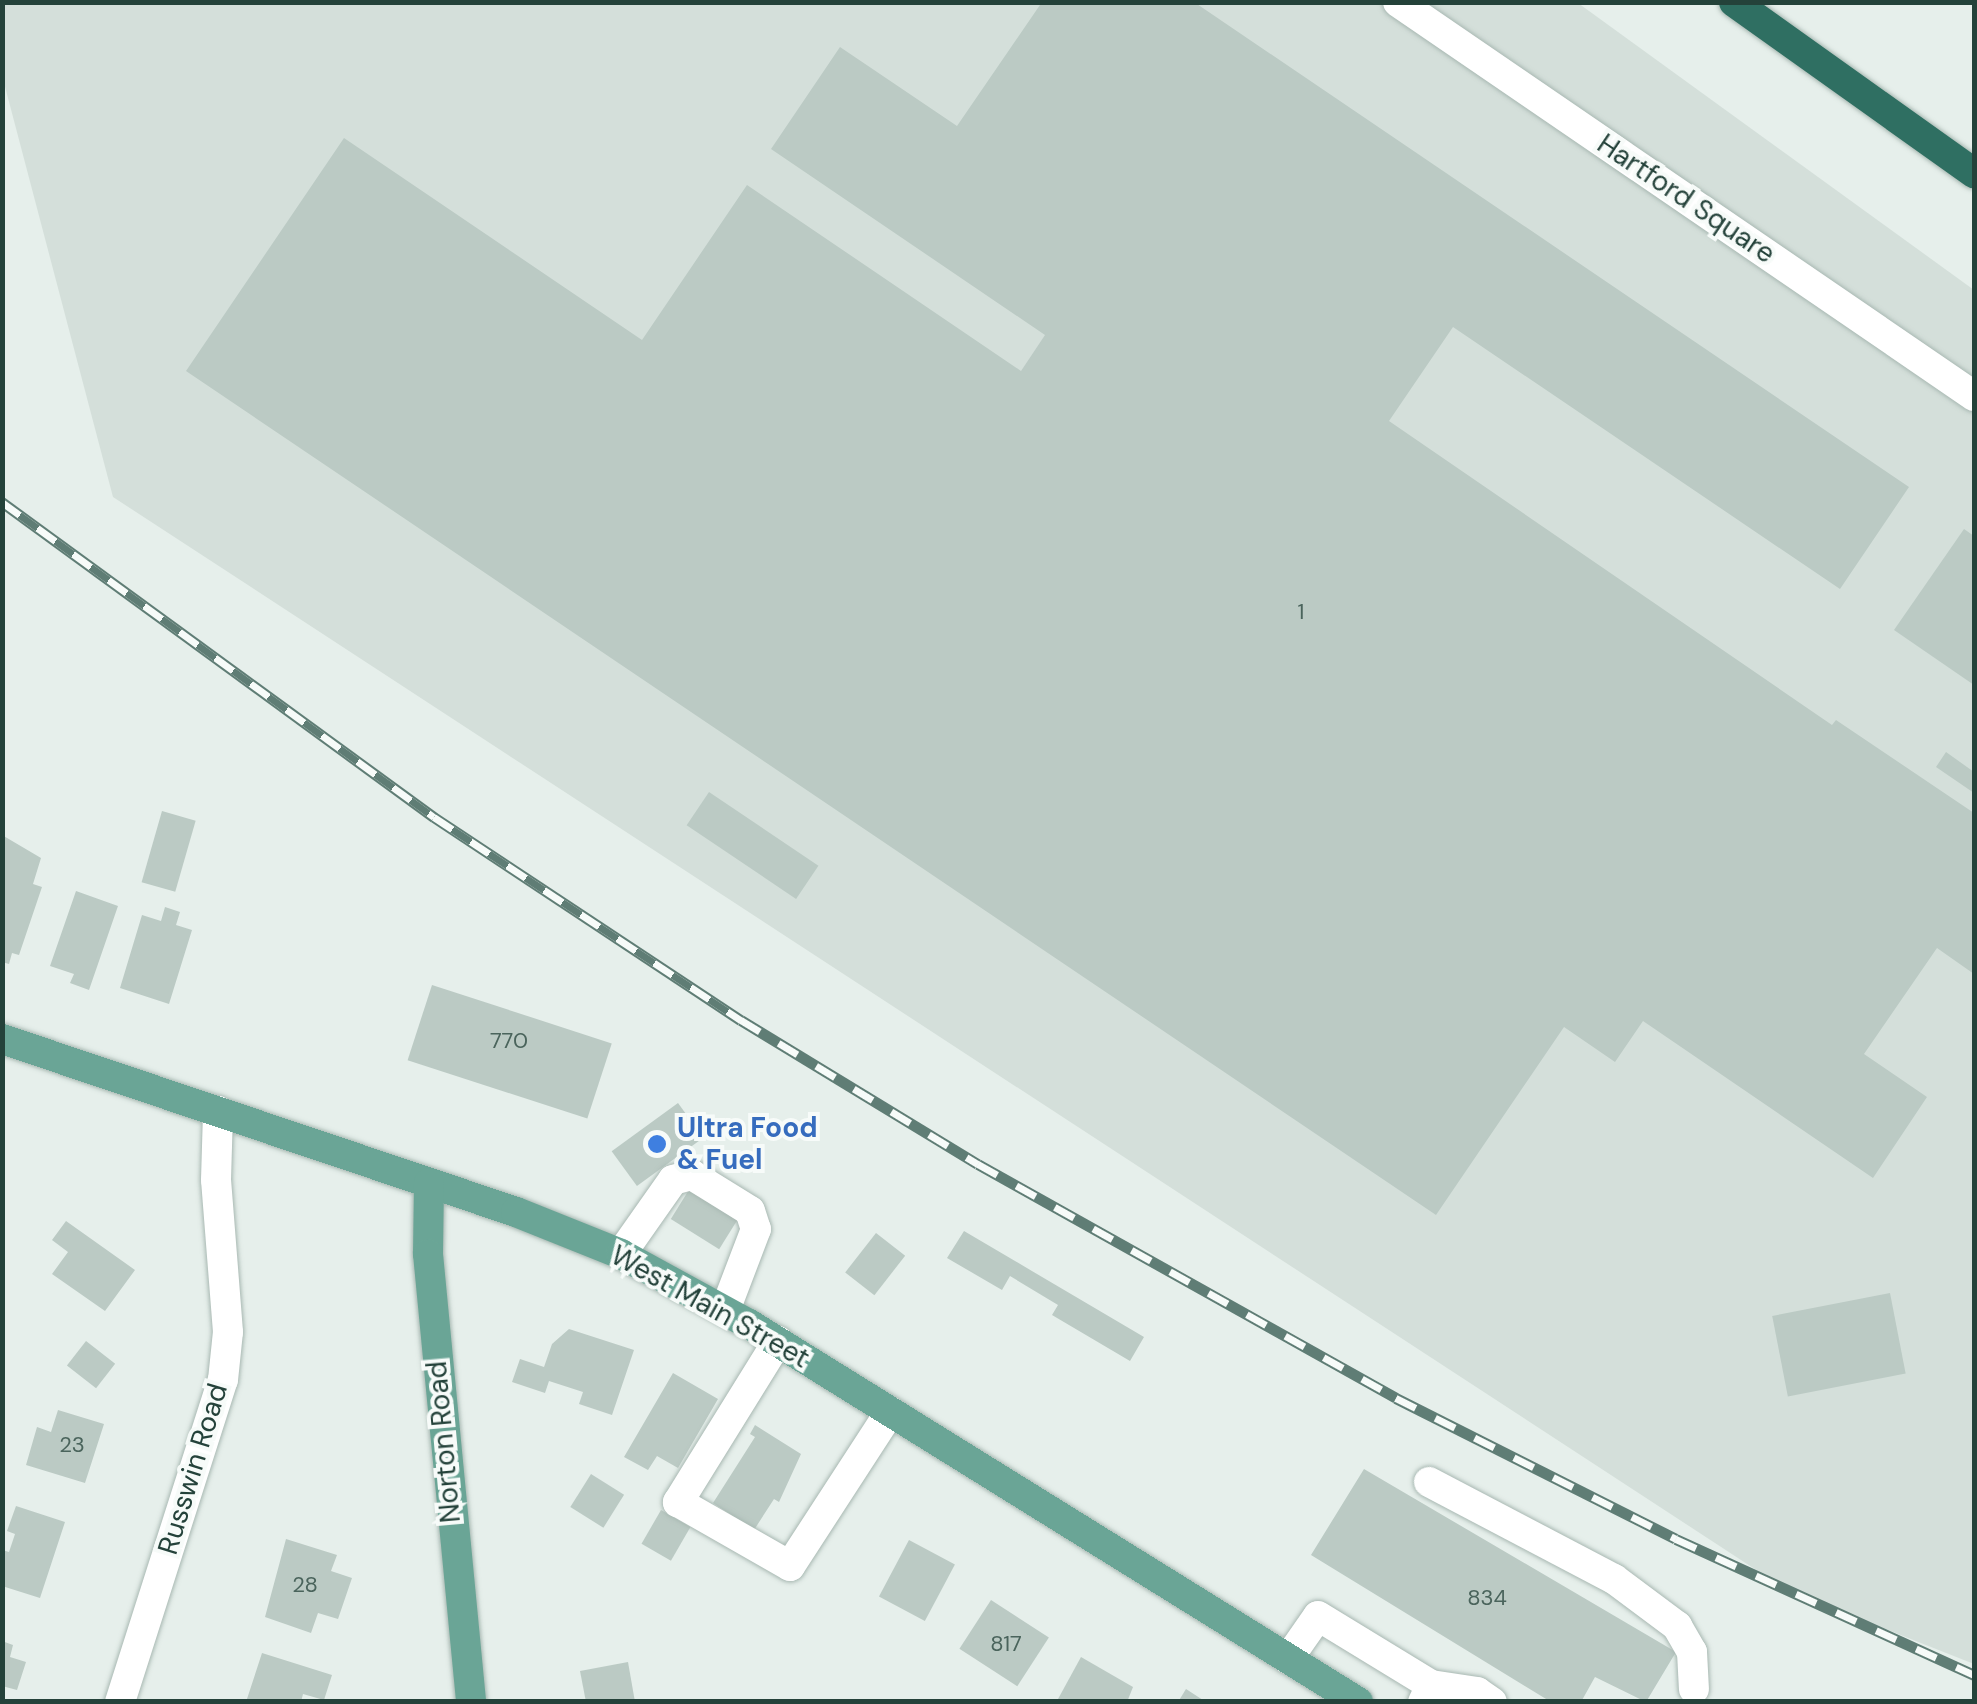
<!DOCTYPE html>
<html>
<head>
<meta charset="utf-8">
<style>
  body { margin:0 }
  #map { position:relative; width:1977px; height:1704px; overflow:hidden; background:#e6efeb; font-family:"DM Sans",sans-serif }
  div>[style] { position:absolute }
  .built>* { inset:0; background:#d4dfda }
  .building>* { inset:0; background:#bbcac4; transform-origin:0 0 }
  .roads { filter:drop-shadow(0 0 2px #a8b8b2) drop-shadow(0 0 2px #a8b8b2) }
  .minor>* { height:30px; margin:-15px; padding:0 15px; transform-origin:15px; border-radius:15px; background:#fff }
  .major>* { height:30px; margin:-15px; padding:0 15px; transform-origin:15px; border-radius:15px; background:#6aa596 }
  .highway>* { height:30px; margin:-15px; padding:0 15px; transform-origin:15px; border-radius:15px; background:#2f6f62 }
  .rail>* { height:11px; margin-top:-5.5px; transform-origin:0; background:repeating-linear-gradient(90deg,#f7fbf9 0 22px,#5f7d75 0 44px); box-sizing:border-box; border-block:2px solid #5f7d75 }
  .dots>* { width:28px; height:28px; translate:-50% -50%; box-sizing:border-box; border:5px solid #f7fbf9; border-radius:50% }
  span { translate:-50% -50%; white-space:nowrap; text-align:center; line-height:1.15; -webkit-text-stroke:8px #f7fbf9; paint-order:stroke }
  .number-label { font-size:22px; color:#4a645c }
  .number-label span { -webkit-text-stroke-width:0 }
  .street-label { font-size:28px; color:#24423a }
  .shop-label { font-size:28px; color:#366cbe; font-weight:700 }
  .left { translate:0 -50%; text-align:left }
  .frame { position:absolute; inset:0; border:5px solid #24423a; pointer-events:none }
</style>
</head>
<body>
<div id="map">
  <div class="built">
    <div style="clip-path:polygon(2px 3px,1578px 3px,1974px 290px,1974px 1664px,1787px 1590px,113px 497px,3px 79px)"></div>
  </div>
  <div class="building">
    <div style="clip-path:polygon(1042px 2px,1194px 2px,1909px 487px,1840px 589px,1453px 327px,1389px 421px,1832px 725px,1836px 720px,1974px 813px,1974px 974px,1937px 948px,1864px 1054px,1927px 1097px,1873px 1178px,1643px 1021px,1615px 1062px,1564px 1027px,1436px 1215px,186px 371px,344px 138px,642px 340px,747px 185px,1021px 371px,1045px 335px,771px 149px,840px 47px,957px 126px)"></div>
    <div style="clip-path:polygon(1964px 529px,1974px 536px,1974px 685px,1894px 630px)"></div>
    <div style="clip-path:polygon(1946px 752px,1974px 772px,1974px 793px,1936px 767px)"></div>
    <div style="left:709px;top:792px;width:132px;height:40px;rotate:34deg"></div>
    <div style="left:162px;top:811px;width:35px;height:74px;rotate:16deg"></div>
    <div style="clip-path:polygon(2px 835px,41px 858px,33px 884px,42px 887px,19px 955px,12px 953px,9px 964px,2px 962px)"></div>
    <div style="clip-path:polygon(76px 891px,118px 906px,89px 990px,70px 983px,74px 974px,50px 966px)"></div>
    <div style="clip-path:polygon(165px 907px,180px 912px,176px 925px,192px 930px,169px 1004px,120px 988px,142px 915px,161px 921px)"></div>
    <div style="left:432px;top:985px;width:189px;height:79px;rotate:18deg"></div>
    <div style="left:678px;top:1103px;width:43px;height:82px;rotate:54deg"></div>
    <div style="left:692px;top:1185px;width:57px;height:40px;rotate:32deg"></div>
    <div style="clip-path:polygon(66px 1221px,135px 1270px,105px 1311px,52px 1274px,68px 1252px,52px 1240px)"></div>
    <div style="clip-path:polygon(964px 1231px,1144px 1337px,1130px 1361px,1052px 1315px,1058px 1305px,1010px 1276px,1002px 1290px,947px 1258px)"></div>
    <div style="left:876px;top:1233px;width:37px;height:50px;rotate:38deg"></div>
    <div style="left:1890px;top:1293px;width:82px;height:120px;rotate:79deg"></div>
    <div style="clip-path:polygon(569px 1329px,634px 1350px,612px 1415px,579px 1404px,583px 1392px,549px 1381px,545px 1393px,512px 1382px,520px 1359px,544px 1367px,552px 1344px)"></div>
    <div style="left:86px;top:1341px;width:37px;height:31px;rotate:38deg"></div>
    <div style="clip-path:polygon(673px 1373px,718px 1399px,678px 1468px,657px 1456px,648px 1470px,624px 1457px)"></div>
    <div style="clip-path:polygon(58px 1410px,104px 1424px,85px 1483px,26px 1465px,37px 1427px,51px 1432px)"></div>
    <div style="clip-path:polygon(755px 1425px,801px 1454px,779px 1502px,774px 1499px,754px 1530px,713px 1503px,755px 1437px,750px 1434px)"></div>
    <div style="clip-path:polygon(1364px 1469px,1676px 1652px,1646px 1702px,1595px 1677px,1581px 1702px,1551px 1702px,1311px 1555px)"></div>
    <div style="left:591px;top:1474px;width:39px;height:39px;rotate:32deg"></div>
    <div style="clip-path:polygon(16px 1506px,65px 1522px,40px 1598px,2px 1586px,2px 1550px,9px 1552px,15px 1534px,7px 1531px)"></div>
    <div style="left:661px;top:1510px;width:34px;height:39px;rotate:30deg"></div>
    <div style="clip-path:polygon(286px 1539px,337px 1555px,331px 1571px,352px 1578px,338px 1619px,318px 1613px,311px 1633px,265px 1617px)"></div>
    <div style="left:909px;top:1540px;width:52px;height:64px;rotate:28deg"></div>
    <div style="left:991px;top:1600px;width:69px;height:58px;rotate:33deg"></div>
    <div style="clip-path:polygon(2px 1641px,13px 1645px,10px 1657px,26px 1662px,17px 1690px,2px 1686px)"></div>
    <div style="clip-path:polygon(262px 1653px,332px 1675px,324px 1700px,303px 1694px,301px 1702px,246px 1702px)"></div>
    <div style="clip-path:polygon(1081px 1657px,1133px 1687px,1127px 1702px,1058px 1699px)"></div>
    <div style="clip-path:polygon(628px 1662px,635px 1702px,586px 1702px,580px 1671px)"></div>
    <div style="clip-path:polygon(1186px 1689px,1206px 1702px,1178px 1702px)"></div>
  </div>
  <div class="roads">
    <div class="minor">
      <div style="left:1398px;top:2px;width:698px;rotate:34.37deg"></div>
      <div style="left:621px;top:1254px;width:90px;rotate:-54.9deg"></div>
      <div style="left:673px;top:1180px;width:20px;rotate:-15deg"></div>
      <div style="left:692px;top:1175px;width:68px;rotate:31.8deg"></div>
      <div style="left:750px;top:1211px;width:19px;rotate:72deg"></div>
      <div style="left:756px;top:1229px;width:87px;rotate:110.9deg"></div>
      <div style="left:778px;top:1341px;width:190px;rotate:121.8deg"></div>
      <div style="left:678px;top:1502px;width:129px;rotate:29.7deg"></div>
      <div style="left:790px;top:1566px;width:184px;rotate:-57deg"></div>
      <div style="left:1429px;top:1482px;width:209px;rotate:27.7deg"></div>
      <div style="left:1614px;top:1579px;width:79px;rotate:36.7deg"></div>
      <div style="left:1677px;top:1626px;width:30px;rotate:60deg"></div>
      <div style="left:1692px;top:1652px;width:37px;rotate:87deg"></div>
      <div style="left:1288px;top:1659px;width:52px;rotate:-55.1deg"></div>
      <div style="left:1318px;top:1616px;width:132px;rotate:31.4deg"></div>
      <div style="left:1431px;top:1685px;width:19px;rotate:115deg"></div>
      <div style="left:1431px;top:1685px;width:47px;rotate:8.7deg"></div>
      <div style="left:1477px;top:1692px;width:18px;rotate:34deg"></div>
      <div style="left:120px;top:1702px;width:338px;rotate:-72.3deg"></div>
      <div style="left:223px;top:1380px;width:48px;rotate:-84.1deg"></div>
      <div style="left:228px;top:1332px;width:152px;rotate:-94.5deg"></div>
      <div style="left:216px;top:1180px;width:69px;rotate:-88.3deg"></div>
    </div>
    <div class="major">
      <div style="left:2px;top:1039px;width:542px;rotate:18.6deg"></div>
      <div style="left:516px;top:1212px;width:113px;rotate:21.8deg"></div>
      <div style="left:621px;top:1254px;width:146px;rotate:28.7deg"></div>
      <div style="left:749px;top:1324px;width:717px;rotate:31.83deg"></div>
      <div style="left:429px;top:1183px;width:71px;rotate:90.8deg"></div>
      <div style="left:428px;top:1254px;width:450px;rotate:84.5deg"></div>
    </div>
    <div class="highway">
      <div style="left:1734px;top:2px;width:295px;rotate:35.5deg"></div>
    </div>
  </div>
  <div class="rail">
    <div style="left:2px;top:502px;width:535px;rotate:36.1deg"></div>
    <div style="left:434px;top:817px;width:368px;rotate:33.5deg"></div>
    <div style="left:741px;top:1020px;width:277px;rotate:31.3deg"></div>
    <div style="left:978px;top:1164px;width:479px;rotate:29.2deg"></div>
    <div style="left:1396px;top:1398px;width:313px;rotate:26.7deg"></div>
    <div style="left:1676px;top:1539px;width:328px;rotate:24.5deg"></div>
  </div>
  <div class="dots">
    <div style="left:657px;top:1144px;background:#3f7fe0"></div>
  </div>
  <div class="number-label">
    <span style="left:1301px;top:612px">1</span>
    <span style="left:509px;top:1041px">770</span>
    <span style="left:72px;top:1445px">23</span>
    <span style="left:305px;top:1585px">28</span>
    <span style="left:1487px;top:1598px">834</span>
    <span style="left:1006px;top:1644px">817</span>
  </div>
  <div class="street-label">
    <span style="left:1686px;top:199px;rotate:34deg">Hartford Square</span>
    <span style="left:710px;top:1307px;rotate:29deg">West Main Street</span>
    <span style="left:444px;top:1442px;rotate:-95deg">Norton Road</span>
    <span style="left:193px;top:1469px;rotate:-73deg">Russwin Road</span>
  </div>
  <div class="shop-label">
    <span class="left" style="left:677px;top:1144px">Ultra Food<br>&amp; Fuel</span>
  </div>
  <div class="frame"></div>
</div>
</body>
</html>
